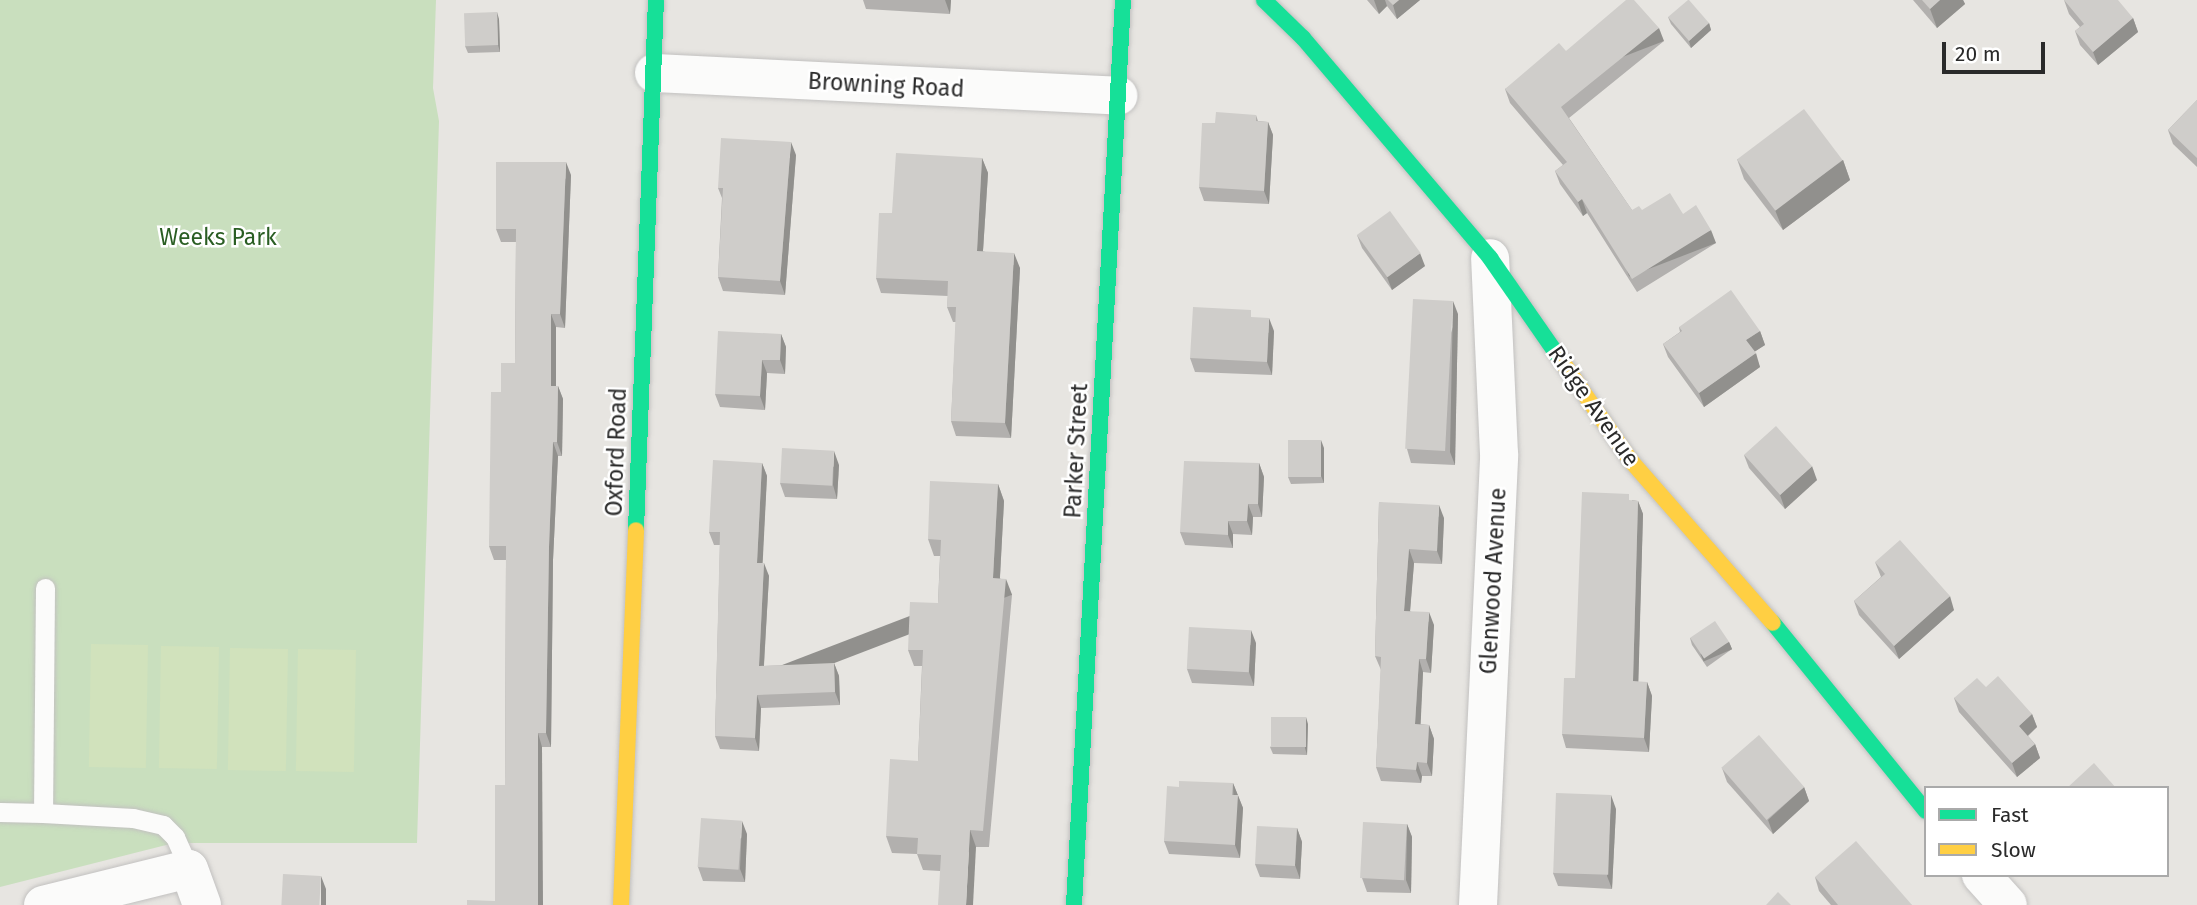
<!DOCTYPE html>
<html>
<head>
<meta charset="utf-8">
<style>
  body { margin:0 }
  #map { position:relative; width:2197px; height:905px; overflow:hidden; background:#e7e5e1; font-family:"Fira Sans",sans-serif }
  div>[style] { position:absolute }
  .green>* { inset:0; background:#c9dfbe }
  .pitch>* { inset:0; background:#d1e2bc; transform-origin:0 0 }
  .roads { filter:drop-shadow(0 0 2px #c2c1c0) drop-shadow(0 0 2px #c2c1c0) }
  .lane>* { height:19px; margin:-9.5px; padding:0 9.5px; transform-origin:9.5px; border-radius:9.5px; background:#fbfbfa }
  .street>* { height:38px; margin:-19px; padding:0 19px; transform-origin:19px; border-radius:19px; background:#fbfbfa }
  .fast>* { height:16px; margin:-8px; padding:0 8px; transform-origin:8px; border-radius:8px; background:#16e098 }
  .slow>* { height:16px; margin:-8px; padding:0 8px; transform-origin:8px; border-radius:8px; background:#ffcf43 }
  .wall>* { inset:0; background:#b2b0ae }
  .shaded-wall>* { inset:0; background:#91908d; transform-origin:0 0 }
  .building>* { inset:0; background:#cfcdca; transform-origin:0 0 }
  span { translate:-50% -50%; white-space:nowrap; text-align:center; line-height:1.15; -webkit-text-stroke:5px #fff; paint-order:stroke }
  .street-label { font-size:23px; color:#2a2a2a }
  .park-label { font-size:23px; color:#2a5e23 }
  .legend { position:absolute; left:1924px; top:786px; width:245px; height:91px; box-sizing:border-box; background:#fff; border:2px solid #aaa; margin:0; padding:9px 12px; list-style:none; font-size:21px; color:#2a2a2a }
  .legend li { display:flex; align-items:center; gap:14px; height:35px }
  .legend b { width:35px; border:2px solid #aaa }
  .scale { position:absolute; left:1942px; top:42px; width:103px; height:32px; box-sizing:border-box; border:4px solid #2a2a2a; border-top:0; padding-left:9px; font-size:21px; line-height:24px; white-space:nowrap; color:#2a2a2a; -webkit-text-stroke:5px #fff; paint-order:stroke }
</style>
</head>
<body>
<div id="map">
  <div class="green">
    <div style="clip-path:polygon(0 0,436px 0,433px 88px,439px 121px,417px 843px,174px 843px,0 887px)"></div>
  </div>
  <div class="pitch">
    <div style="left:91px;top:644px;width:57px;height:123px;rotate:1deg"></div>
    <div style="left:161px;top:646px;width:58px;height:122px;rotate:1deg"></div>
    <div style="left:230px;top:648px;width:58px;height:122px;rotate:1deg"></div>
    <div style="left:298px;top:649px;width:58px;height:122px;rotate:1deg"></div>
  </div>
  <div class="roads">
    <div class="lane">
      <div style="left:45px;top:588px;width:225px;rotate:90.5deg"></div>
      <div style="left:43px;top:813px;width:90px;rotate:3.2deg"></div>
      <div style="left:133px;top:818px;width:31px;rotate:13deg"></div>
      <div style="left:163px;top:825px;width:17px;rotate:45deg"></div>
      <div style="left:175px;top:837px;width:35px;rotate:66deg"></div>
      <div style="left:0;top:812px;width:43px;rotate:1.3deg"></div>
    </div>
    <div class="street">
      <div style="left:654px;top:73px;width:465px;rotate:2.8deg"></div>
      <div style="left:1981px;top:875px;width:40px;rotate:48deg"></div>
      <div style="left:43px;top:905px;width:150px;rotate:-13.9deg"></div>
      <div style="left:189px;top:869px;width:38px;rotate:70deg"></div>
      <div style="left:1478px;top:905px;width:451px;rotate:-87.3deg"></div>
      <div style="left:1499px;top:454px;width:196px;rotate:-92.6deg"></div>
    </div>
    <div class="fast">
      <div style="left:1264px;top:0;width:54px;rotate:44.3deg"></div>
      <div style="left:1303px;top:38px;width:289px;rotate:49.6deg"></div>
      <div style="left:1490px;top:258px;width:124px;rotate:55.2deg"></div>
      <div style="left:636px;top:530px;width:530px;rotate:-87.84deg"></div>
      <div style="left:1773px;top:623px;width:242px;rotate:50.9deg"></div>
      <div style="left:1074px;top:905px;width:906px;rotate:-86.9deg"></div>
    </div>
    <div class="slow">
      <div style="left:1561px;top:360px;width:123px;rotate:55.3deg"></div>
      <div style="left:1631px;top:461px;width:215px;rotate:48.8deg"></div>
      <div style="left:621px;top:905px;width:375px;rotate:-87.7deg"></div>
    </div>
  </div>
  <div class="wall">
    <div style="clip-path:polygon(863px 0,951px 0,950px 14px,866px 9px)"></div>
    <div style="clip-path:polygon(1367px 0,1420px 0,1397px 19px,1387px 6px,1379px 14px)"></div>
    <div style="clip-path:polygon(1913px 0,1963px 0,1965px 4px,1937px 28px)"></div>
    <div style="clip-path:polygon(2064px 0,2133px 18px,2138px 32px,2098px 65px,2080px 45px,2075px 31px,2080px 27px,2069px 14px)"></div>
    <div style="clip-path:polygon(1668px 17px,1709px 23px,1711px 30px,1691px 48px,1671px 24px)"></div>
    <div style="clip-path:polygon(499px 19px,500px 52px,468px 53px,465px 46px)"></div>
    <div style="clip-path:polygon(1664px 41px,1569px 118px,1632px 210px,1683px 214px,1716px 243px,1637px 292px,1587px 213px,1583px 216px,1560px 184px,1555px 171px,1563px 165px,1510px 103px,1505px 89px,1566px 51px)"></div>
    <div style="clip-path:polygon(2197px 100px,2197px 167px,2173px 144px,2168px 130px)"></div>
    <div style="clip-path:polygon(1256px 115px,1258px 121px,1268px 122px,1273px 135px,1269px 204px,1204px 201px,1199px 187px,1215px 123px)"></div>
    <div style="clip-path:polygon(796px 155px,785px 295px,723px 291px,718px 277px,722px 198px,718px 188px)"></div>
    <div style="clip-path:polygon(982px 158px,988px 173px,983px 251px,1020px 268px,1011px 438px,956px 436px,951px 421px,956px 322px,953px 322px,947px 307px,948px 296px,881px 293px,876px 278px,892px 213px)"></div>
    <div style="clip-path:polygon(1737px 159px,1843px 160px,1850px 180px,1783px 230px,1744px 179px)"></div>
    <div style="clip-path:polygon(571px 175px,565px 328px,556px 327px,556px 386px,558px 386px,563px 399px,562px 456px,558px 456px,553px 560px,551px 747px,542px 747px,495px 901px,505px 785px,506px 560px,494px 560px,489px 546px,501px 392px,515px 363px,516px 242px,501px 242px,496px 229px)"></div>
    <div style="clip-path:polygon(1357px 235px,1425px 266px,1392px 290px,1362px 248px)"></div>
    <div style="clip-path:polygon(1458px 314px,1455px 465px,1411px 463px,1407px 449px)"></div>
    <div style="clip-path:polygon(1679px 327px,1760px 331px,1765px 345px,1754px 352px,1760px 367px,1704px 407px,1668px 357px,1663px 344px,1680px 332px)"></div>
    <div style="clip-path:polygon(1274px 331px,1272px 375px,1195px 372px,1190px 358px)"></div>
    <div style="clip-path:polygon(781px 334px,786px 347px,785px 374px,767px 373px,765px 410px,720px 407px,715px 394px)"></div>
    <div style="clip-path:polygon(1324px 448px,1324px 483px,1291px 484px,1288px 477px)"></div>
    <div style="clip-path:polygon(1744px 455px,1817px 480px,1785px 509px,1749px 468px)"></div>
    <div style="clip-path:polygon(762px 463px,767px 476px,762px 563px,769px 576px,764px 666px,834px 663px,839px 676px,840px 705px,761px 708px,759px 751px,720px 749px,715px 736px,720px 545px,714px 545px,709px 532px)"></div>
    <div style="clip-path:polygon(1259px 463px,1264px 477px,1262px 517px,1253px 517px,1252px 535px,1233px 534px,1233px 548px,1185px 545px,1180px 532px)"></div>
    <div style="clip-path:polygon(839px 465px,837px 499px,785px 497px,780px 483px)"></div>
    <div style="clip-path:polygon(998px 484px,1004px 501px,1000px 578px,1012px 595px,989px 847px,976px 847px,940px 871px,923px 870px,917px 854px,892px 853px,886px 836px,918px 761px,922px 666px,914px 666px,908px 650px,938px 603px,940px 556px,934px 556px,928px 539px)"></div>
    <div style="clip-path:polygon(1632px 500px,1638px 501px,1643px 514px,1638px 682px,1647px 682px,1652px 696px,1649px 752px,1566px 748px,1562px 734px,1575px 678px)"></div>
    <div style="clip-path:polygon(1379px 502px,1444px 518px,1442px 564px,1414px 563px,1410px 611px,1434px 625px,1431px 673px,1423px 672px,1420px 724px,1429px 725px,1434px 739px,1432px 776px,1422px 776px,1421px 783px,1381px 781px,1376px 767px,1381px 670px,1375px 656px)"></div>
    <div style="clip-path:polygon(1875px 562px,1954px 610px,1899px 659px,1859px 615px,1854px 601px,1881px 577px)"></div>
    <div style="clip-path:polygon(1690px 638px,1729px 642px,1732px 649px,1707px 667px,1692px 645px)"></div>
    <div style="clip-path:polygon(1256px 643px,1254px 686px,1192px 683px,1187px 669px)"></div>
    <div style="clip-path:polygon(1986px 687px,2032px 714px,2037px 727px,2028px 736px,2035px 744px,2040px 758px,2017px 777px,1959px 712px,1954px 698px)"></div>
    <div style="clip-path:polygon(1308px 724px,1307px 755px,1273px 754px,1270px 747px)"></div>
    <div style="clip-path:polygon(1722px 768px,1804px 787px,1809px 801px,1773px 834px,1727px 782px)"></div>
    <div style="clip-path:polygon(1233px 783px,1243px 808px,1240px 858px,1169px 854px,1164px 841px,1179px 787px)"></div>
    <div style="clip-path:polygon(1616px 809px,1612px 889px,1558px 886px,1553px 873px)"></div>
    <div style="clip-path:polygon(1407px 824px,1412px 837px,1411px 893px,1367px 892px,1362px 878px)"></div>
    <div style="clip-path:polygon(1297px 828px,1302px 842px,1300px 879px,1260px 877px,1255px 864px)"></div>
    <div style="clip-path:polygon(747px 834px,745px 882px,703px 881px,698px 867px)"></div>
    <div style="clip-path:polygon(1815px 877px,1912px 905px,1831px 905px,1819px 891px)"></div>
  </div>
  <div class="shaded-wall">
    <div style="clip-path:polygon(945px 0,951px 0,950px 14px)"></div>
    <div style="clip-path:polygon(1374px 0,1385px 0,1387px 6px,1379px 14px)"></div>
    <div style="clip-path:polygon(1399px 0,1420px 0,1397px 19px,1393px 5px)"></div>
    <div style="clip-path:polygon(1940px 0,1963px 0,1965px 4px,1937px 28px,1930px 9px)"></div>
    <div style="clip-path:polygon(497px 12px,499px 19px,500px 52px,498px 45px)"></div>
    <div style="clip-path:polygon(2133px 18px,2138px 32px,2098px 65px,2093px 52px)"></div>
    <div style="clip-path:polygon(1709px 23px,1711px 30px,1691px 48px,1689px 41px)"></div>
    <div style="left:1659px;top:28px;width:14px;height:126px;rotate:69deg"></div>
    <div style="clip-path:polygon(1268px 122px,1273px 135px,1269px 204px,1264px 191px)"></div>
    <div style="clip-path:polygon(791px 142px,796px 155px,785px 295px,780px 281px)"></div>
    <div style="clip-path:polygon(982px 158px,988px 173px,982px 266px,977px 251px)"></div>
    <div style="clip-path:polygon(1843px 160px,1850px 180px,1783px 230px,1775px 210px)"></div>
    <div style="clip-path:polygon(566px 162px,571px 175px,565px 328px,560px 314px)"></div>
    <div style="clip-path:polygon(1582px 199px,1587px 213px,1583px 216px,1578px 202px)"></div>
    <div style="left:1711px;top:230px;width:14px;height:93px;rotate:69deg"></div>
    <div style="clip-path:polygon(1014px 253px,1020px 268px,1011px 438px,1005px 423px)"></div>
    <div style="clip-path:polygon(1420px 253px,1425px 266px,1392px 290px,1387px 277px)"></div>
    <div style="clip-path:polygon(1453px 301px,1458px 314px,1455px 465px,1450px 452px)"></div>
    <div style="clip-path:polygon(551px 314px,556px 327px,556px 399px,551px 386px)"></div>
    <div style="clip-path:polygon(1269px 318px,1274px 331px,1272px 375px,1267px 362px)"></div>
    <div style="clip-path:polygon(1760px 331px,1765px 345px,1751px 354px,1746px 340px)"></div>
    <div style="clip-path:polygon(781px 334px,786px 347px,785px 374px,780px 360px)"></div>
    <div style="clip-path:polygon(1756px 353px,1760px 367px,1704px 407px,1699px 393px)"></div>
    <div style="clip-path:polygon(762px 360px,767px 373px,765px 410px,760px 396px)"></div>
    <div style="clip-path:polygon(558px 386px,563px 399px,562px 456px,557px 442px)"></div>
    <div style="clip-path:polygon(1321px 440px,1324px 448px,1324px 483px,1321px 476px)"></div>
    <div style="clip-path:polygon(553px 442px,558px 456px,553px 560px,551px 747px,546px 733px,549px 547px)"></div>
    <div style="clip-path:polygon(834px 451px,839px 465px,837px 499px,833px 485px)"></div>
    <div style="clip-path:polygon(762px 463px,767px 476px,762px 576px,757px 563px)"></div>
    <div style="clip-path:polygon(1259px 463px,1264px 477px,1262px 517px,1258px 504px)"></div>
    <div style="clip-path:polygon(1812px 466px,1817px 480px,1785px 509px,1780px 495px)"></div>
    <div style="clip-path:polygon(998px 484px,1004px 501px,999px 594px,993px 578px)"></div>
    <div style="clip-path:polygon(1638px 501px,1643px 514px,1638px 695px,1633px 681px)"></div>
    <div style="clip-path:polygon(1248px 504px,1253px 517px,1252px 535px,1247px 521px)"></div>
    <div style="clip-path:polygon(1439px 505px,1444px 518px,1442px 564px,1437px 551px)"></div>
    <div style="clip-path:polygon(1228px 521px,1233px 534px,1233px 548px,1228px 535px)"></div>
    <div style="clip-path:polygon(1409px 549px,1414px 563px,1409px 624px,1404px 611px)"></div>
    <div style="clip-path:polygon(764px 563px,769px 576px,763px 679px,759px 666px)"></div>
    <div style="left:1006px;top:579px;width:17px;height:253px;rotate:69deg"></div>
    <div style="clip-path:polygon(1950px 596px,1954px 610px,1899px 659px,1894px 646px)"></div>
    <div style="clip-path:polygon(1429px 612px,1434px 625px,1431px 673px,1426px 659px)"></div>
    <div style="clip-path:polygon(1251px 630px,1256px 643px,1254px 686px,1249px 672px)"></div>
    <div style="left:1729px;top:642px;width:8px;height:31px;rotate:67deg"></div>
    <div style="clip-path:polygon(1419px 659px,1423px 672px,1420px 738px,1415px 724px)"></div>
    <div style="clip-path:polygon(834px 663px,839px 676px,840px 705px,835px 692px)"></div>
    <div style="clip-path:polygon(1647px 682px,1652px 696px,1649px 752px,1644px 738px)"></div>
    <div style="clip-path:polygon(757px 695px,761px 708px,759px 751px,755px 738px)"></div>
    <div style="clip-path:polygon(2032px 714px,2037px 727px,2024px 739px,2019px 726px)"></div>
    <div style="clip-path:polygon(1306px 717px,1308px 724px,1307px 755px,1305px 748px)"></div>
    <div style="clip-path:polygon(1429px 725px,1434px 739px,1432px 776px,1427px 763px)"></div>
    <div style="clip-path:polygon(538px 733px,542px 747px,543px 905px,538px 905px)"></div>
    <div style="clip-path:polygon(2035px 744px,2040px 758px,2017px 777px,2012px 763px)"></div>
    <div style="clip-path:polygon(1417px 762px,1422px 776px,1421px 783px,1416px 770px)"></div>
    <div style="clip-path:polygon(1233px 783px,1243px 808px,1240px 858px,1235px 845px)"></div>
    <div style="clip-path:polygon(1804px 787px,1809px 801px,1773px 834px,1768px 820px)"></div>
    <div style="clip-path:polygon(1611px 795px,1616px 809px,1612px 889px,1607px 876px)"></div>
    <div style="clip-path:polygon(742px 821px,747px 834px,745px 882px,740px 869px)"></div>
    <div style="clip-path:polygon(1407px 824px,1412px 837px,1411px 893px,1406px 880px)"></div>
    <div style="clip-path:polygon(1297px 828px,1302px 842px,1300px 879px,1295px 865px)"></div>
    <div style="clip-path:polygon(970px 830px,976px 847px,973px 905px,966px 905px)"></div>
    <div style="clip-path:polygon(321px 876px,326px 889px,326px 905px,321px 905px)"></div>
  </div>
  <div class="building">
    <div style="clip-path:polygon(1388px 0,1399px 0,1393px 5px)"></div>
    <div style="clip-path:polygon(1626px 0,1634px 0,1659px 28px,1561px 107px,1632px 210px,1639px 206px,1642px 210px,1670px 193px,1683px 214px,1696px 205px,1711px 230px,1632px 279px,1582px 199px,1578px 202px,1555px 171px,1567px 162px,1505px 89px,1559px 43px,1566px 51px)"></div>
    <div style="clip-path:polygon(1688px 0,1689px 0,1709px 23px,1689px 41px,1668px 17px)"></div>
    <div style="clip-path:polygon(1922px 0,1940px 0,1930px 9px)"></div>
    <div style="clip-path:polygon(2064px 0,2118px 0,2133px 18px,2093px 52px,2075px 31px,2084px 24px)"></div>
    <div style="left:497px;top:12px;width:33px;height:33px;rotate:88deg"></div>
    <div style="clip-path:polygon(2197px 100px,2197px 158px,2168px 130px)"></div>
    <div style="left:1804px;top:109px;width:64px;height:84px;rotate:53deg"></div>
    <div style="clip-path:polygon(1216px 112px,1256px 115px,1256px 121px,1268px 122px,1264px 191px,1199px 187px,1202px 123px,1215px 123px)"></div>
    <div style="clip-path:polygon(721px 138px,791px 142px,780px 281px,718px 277px,723px 188px,718px 188px)"></div>
    <div style="clip-path:polygon(896px 153px,982px 158px,977px 251px,1014px 253px,1005px 423px,951px 421px,956px 307px,947px 307px,948px 281px,876px 278px,879px 213px,892px 213px)"></div>
    <div style="clip-path:polygon(496px 162px,566px 162px,560px 314px,551px 314px,551px 386px,558px 386px,557px 442px,553px 442px,549px 547px,546px 733px,538px 733px,538px 905px,467px 905px,467px 900px,495px 901px,495px 785px,505px 785px,506px 546px,489px 546px,491px 392px,501px 392px,501px 363px,515px 363px,516px 229px,496px 229px)"></div>
    <div style="left:1390px;top:211px;width:52px;height:41px;rotate:54deg"></div>
    <div style="clip-path:polygon(1731px 290px,1760px 331px,1746px 340px,1756px 353px,1699px 393px,1663px 344px,1682px 331px,1679px 327px)"></div>
    <div style="left:1413px;top:299px;width:40px;height:150px;rotate:3deg"></div>
    <div style="clip-path:polygon(1193px 307px,1251px 310px,1251px 317px,1269px 318px,1267px 362px,1190px 358px)"></div>
    <div style="clip-path:polygon(718px 331px,781px 334px,780px 360px,762px 360px,760px 396px,715px 394px)"></div>
    <div style="left:1776px;top:426px;width:54px;height:43px;rotate:48deg"></div>
    <div style="left:1288px;top:440px;width:33px;height:37px"></div>
    <div style="left:782px;top:448px;width:52px;height:35px;rotate:3deg"></div>
    <div style="clip-path:polygon(713px 460px,762px 463px,757px 563px,764px 563px,759px 666px,834px 663px,835px 692px,757px 695px,755px 738px,715px 736px,720px 532px,709px 532px)"></div>
    <div style="clip-path:polygon(1184px 461px,1259px 463px,1258px 504px,1248px 504px,1247px 521px,1228px 521px,1228px 535px,1180px 532px)"></div>
    <div style="clip-path:polygon(930px 481px,998px 484px,993px 578px,1006px 579px,983px 831px,970px 830px,966px 905px,938px 905px,941px 855px,917px 854px,918px 838px,886px 836px,890px 759px,918px 761px,923px 650px,908px 650px,910px 602px,938px 603px,941px 540px,928px 539px)"></div>
    <div style="clip-path:polygon(1582px 492px,1629px 494px,1629px 500px,1638px 501px,1633px 681px,1647px 682px,1644px 738px,1562px 734px,1564px 678px,1575px 678px)"></div>
    <div style="clip-path:polygon(1379px 502px,1439px 505px,1437px 551px,1409px 549px,1404px 611px,1429px 612px,1426px 659px,1419px 659px,1415px 724px,1429px 725px,1427px 763px,1417px 762px,1416px 770px,1376px 767px,1381px 657px,1375px 656px)"></div>
    <div style="clip-path:polygon(1900px 540px,1950px 596px,1894px 646px,1854px 601px,1885px 574px,1875px 562px)"></div>
    <div style="left:1715px;top:621px;width:25px;height:30px;rotate:56deg"></div>
    <div style="left:1189px;top:627px;width:62px;height:42px;rotate:3deg"></div>
    <div style="clip-path:polygon(1998px 676px,2032px 714px,2019px 726px,2035px 744px,2012px 763px,1954px 698px,1977px 678px,1986px 687px)"></div>
    <div style="left:1271px;top:717px;width:35px;height:30px"></div>
    <div style="left:1759px;top:735px;width:69px;height:50px;rotate:49deg"></div>
    <div style="clip-path:polygon(2094px 763px,2116px 788px,2067px 788px)"></div>
    <div style="clip-path:polygon(1179px 781px,1233px 783px,1232px 795px,1238px 795px,1235px 845px,1164px 841px,1167px 786px,1179px 787px)"></div>
    <div style="left:1556px;top:793px;width:55px;height:80px;rotate:2deg"></div>
    <div style="left:701px;top:818px;width:41px;height:49px;rotate:4deg"></div>
    <div style="left:1363px;top:822px;width:44px;height:56px;rotate:3deg"></div>
    <div style="left:1257px;top:826px;width:40px;height:38px;rotate:3deg"></div>
    <div style="clip-path:polygon(1856px 841px,1912px 905px,1838px 905px,1815px 877px)"></div>
    <div style="left:283px;top:874px;width:38px;height:31px;rotate:3deg"></div>
    <div style="clip-path:polygon(1778px 892px,1791px 905px,1766px 905px)"></div>
  </div>
  <div class="street-label">
    <span style="left:886px;top:85px;rotate:3deg">Browning Road</span>
    <span style="left:1594px;top:406px;rotate:55deg">Ridge Avenue</span>
    <span style="left:1076px;top:451px;rotate:-87deg">Parker Street</span>
    <span style="left:616px;top:452px;rotate:-88deg">Oxford Road</span>
    <span style="left:1493px;top:581px;rotate:-87deg">Glenwood Avenue</span>
  </div>
  <div class="park-label">
    <span style="left:218px;top:237px">Weeks Park</span>
  </div>
  <ul class="legend">
  <li><b style="height:9px;background:#16e098"></b>Fast</li>
  <li><b style="height:9px;background:#ffcf43"></b>Slow</li>
  </ul>
  <div class="scale">20 m</div>
</div>
</body>
</html>
